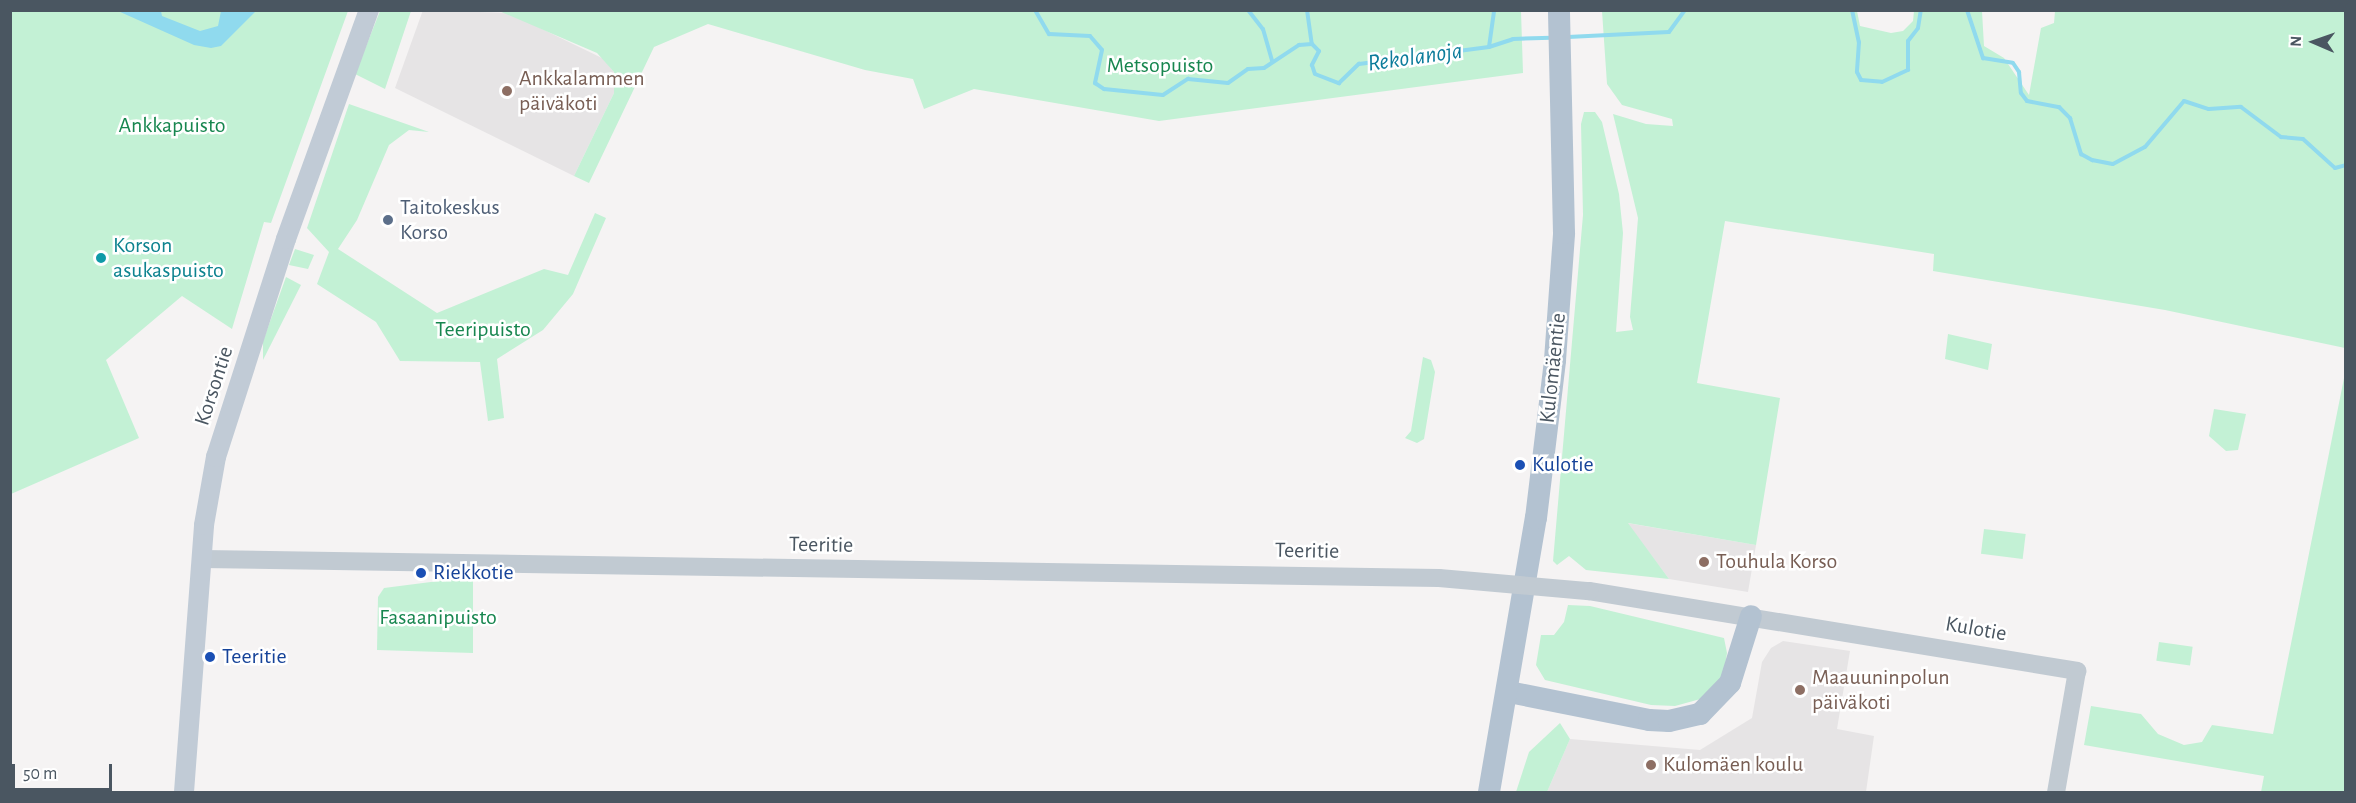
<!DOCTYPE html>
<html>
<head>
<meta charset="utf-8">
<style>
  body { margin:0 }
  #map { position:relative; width:2356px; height:803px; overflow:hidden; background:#f5f3f3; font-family:"Alegreya Sans",sans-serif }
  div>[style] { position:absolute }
  .education>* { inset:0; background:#e6e4e5 }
  .green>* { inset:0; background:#c3f1d5; transform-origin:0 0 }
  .water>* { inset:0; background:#90daee }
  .stream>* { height:4px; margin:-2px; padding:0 2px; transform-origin:2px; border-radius:2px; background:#90daee }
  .tertiary>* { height:18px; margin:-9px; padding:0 9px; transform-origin:9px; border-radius:9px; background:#c1cad2 }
  .secondary>* { height:20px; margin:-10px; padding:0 10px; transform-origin:10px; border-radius:10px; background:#c1cbd6 }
  .primary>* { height:22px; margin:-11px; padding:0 11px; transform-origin:11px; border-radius:11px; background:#b3c2d1 }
  .tertiary-bridge>* { height:18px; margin:-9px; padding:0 9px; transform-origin:9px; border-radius:9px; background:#c1cad2 }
  .dots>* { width:16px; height:16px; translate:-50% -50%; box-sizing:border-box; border:3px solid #fff; border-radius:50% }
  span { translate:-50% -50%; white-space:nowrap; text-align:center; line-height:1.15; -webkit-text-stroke:5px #fff; paint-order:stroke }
  .park-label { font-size:22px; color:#17864f }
  .education-label { font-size:22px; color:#785e54 }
  .left { translate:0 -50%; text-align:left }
  .service-label { font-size:22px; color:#4e5e75 }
  .culture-label { font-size:22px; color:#0d838f }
  .street-label { font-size:22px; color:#4a5661 }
  .transit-label { font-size:22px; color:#164399 }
  .water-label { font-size:24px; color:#0c7c9b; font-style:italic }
  .frame { position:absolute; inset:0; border:12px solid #4a5661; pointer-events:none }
  .north { position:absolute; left:2284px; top:12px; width:60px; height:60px; -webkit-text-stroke:4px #fff; paint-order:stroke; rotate:272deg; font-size:16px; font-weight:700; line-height:24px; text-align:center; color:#4a5661 }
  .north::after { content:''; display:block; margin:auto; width:21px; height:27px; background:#4a5661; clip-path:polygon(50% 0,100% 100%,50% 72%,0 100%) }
  .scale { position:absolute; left:12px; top:764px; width:100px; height:27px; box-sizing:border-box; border:3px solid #4a5661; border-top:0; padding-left:8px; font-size:18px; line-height:21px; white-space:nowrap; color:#4a5661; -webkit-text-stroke:4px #fff; paint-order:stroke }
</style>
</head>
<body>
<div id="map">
  <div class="education">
    <div style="clip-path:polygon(423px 10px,509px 13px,604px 59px,614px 72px,614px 93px,574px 176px,395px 88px)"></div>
    <div style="clip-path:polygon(1627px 523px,1756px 545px,1748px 592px,1669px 579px)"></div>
    <div style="clip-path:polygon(1783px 641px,1850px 651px,1837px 729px,1874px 736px,1866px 792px,1547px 792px,1570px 739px,1700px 750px,1752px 718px,1762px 662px,1771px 648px)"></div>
  </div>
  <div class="green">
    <div style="clip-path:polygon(11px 11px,348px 11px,271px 223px,264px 222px,232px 329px,182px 296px,106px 360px,139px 438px,11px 494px)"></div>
    <div style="clip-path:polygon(380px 11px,411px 11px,385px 89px,355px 74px)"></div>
    <div style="clip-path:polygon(499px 11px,1521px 11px,1523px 73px,1159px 121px,974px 89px,924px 109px,913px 79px,865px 70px,708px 24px,654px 47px,589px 183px,574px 176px,614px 93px,614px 72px,597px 53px)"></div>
    <div style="clip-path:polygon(1602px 11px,1857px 11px,1860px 26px,1891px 33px,1903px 31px,1913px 21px,1914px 11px,1982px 11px,1984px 46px,2004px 58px,2029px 95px,2041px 28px,2054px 23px,2055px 11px,2345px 11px,2345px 348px,2165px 310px,1933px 271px,1934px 254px,1725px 221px,1697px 383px,1780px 398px,1756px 545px,1628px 523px,1669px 579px,1586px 570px,1569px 556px,1557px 565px,1553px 561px,1583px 215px,1581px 124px,1584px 112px,1595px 112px,1602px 122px,1619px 194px,1623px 233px,1616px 332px,1633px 330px,1630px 317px,1638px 218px,1613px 114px,1646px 124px,1673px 126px,1672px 119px,1622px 105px,1607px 84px)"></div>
    <div style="clip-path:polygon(349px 104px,429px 132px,409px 130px,389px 145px,357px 220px,338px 249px,437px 313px,544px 269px,568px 275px,595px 213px,606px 218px,573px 294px,543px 330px,497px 359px,504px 418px,488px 421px,480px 362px,400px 361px,376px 322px,317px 284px,329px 252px,307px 228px)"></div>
    <div style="clip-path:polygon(295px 249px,314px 255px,308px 269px,289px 265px)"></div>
    <div style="clip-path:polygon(286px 277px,301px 285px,263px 360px,263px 341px)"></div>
    <div style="clip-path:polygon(1948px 334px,1992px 344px,1988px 370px,1945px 359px)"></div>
    <div style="clip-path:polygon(1423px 357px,1431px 360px,1435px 372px,1424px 439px,1417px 443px,1405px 438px,1411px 431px)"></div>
    <div style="clip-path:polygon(2345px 373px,2345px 792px,2261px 792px,2264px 776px,2084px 745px,2091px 706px,2141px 714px,2158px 734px,2184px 745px,2202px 742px,2212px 725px,2273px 734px)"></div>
    <div style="clip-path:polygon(2214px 409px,2246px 414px,2238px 450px,2226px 451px,2209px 436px)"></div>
    <div style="left:1984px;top:529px;width:42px;height:25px;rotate:7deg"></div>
    <div style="clip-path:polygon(462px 578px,473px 578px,473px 653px,377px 650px,378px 597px,384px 588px)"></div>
    <div style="clip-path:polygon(1568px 605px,1590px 606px,1724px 638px,1727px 653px,1723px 678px,1704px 698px,1675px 706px,1651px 705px,1545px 680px,1536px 665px,1541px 635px,1554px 635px,1564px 622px)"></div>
    <div style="left:2159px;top:642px;width:34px;height:19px;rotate:8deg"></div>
    <div style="clip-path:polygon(1560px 723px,1570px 739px,1547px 792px,1516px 792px,1529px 752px)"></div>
  </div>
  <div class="water">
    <div style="clip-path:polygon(118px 11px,161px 11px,162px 16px,200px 31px,218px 26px,221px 11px,256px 11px,221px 46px,211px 48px,194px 45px)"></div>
  </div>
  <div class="stream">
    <div style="left:1035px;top:10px;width:28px;rotate:60deg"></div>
    <div style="left:1049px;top:34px;width:41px;rotate:2.8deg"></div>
    <div style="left:1090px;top:36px;width:18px;rotate:49deg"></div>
    <div style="left:1102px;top:50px;width:34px;rotate:102deg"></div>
    <div style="left:1095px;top:83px;width:11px;rotate:34deg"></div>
    <div style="left:1104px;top:89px;width:59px;rotate:5.8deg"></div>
    <div style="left:1163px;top:95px;width:30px;rotate:-33deg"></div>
    <div style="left:1188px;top:79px;width:40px;rotate:5.7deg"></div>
    <div style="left:1228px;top:83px;width:24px;rotate:-35deg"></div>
    <div style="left:1248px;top:69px;width:16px;rotate:-4deg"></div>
    <div style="left:1264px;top:68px;width:42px;rotate:-33.3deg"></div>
    <div style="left:1299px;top:45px;width:13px;rotate:-4deg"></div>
    <div style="left:1312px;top:44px;width:10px;rotate:45deg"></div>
    <div style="left:1319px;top:51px;width:16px;rotate:117deg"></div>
    <div style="left:1312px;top:65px;width:9px;rotate:72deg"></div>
    <div style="left:1315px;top:74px;width:26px;rotate:21deg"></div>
    <div style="left:1339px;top:83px;width:28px;rotate:-44deg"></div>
    <div style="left:1359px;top:64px;width:131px;rotate:-7.5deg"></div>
    <div style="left:1489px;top:47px;width:25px;rotate:-18deg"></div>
    <div style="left:1513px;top:39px;width:38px;rotate:-2deg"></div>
    <div style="left:1248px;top:10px;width:24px;rotate:52deg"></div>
    <div style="left:1263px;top:29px;width:33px;rotate:74deg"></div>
    <div style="left:1307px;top:10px;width:34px;rotate:82deg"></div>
    <div style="left:1852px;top:10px;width:33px;rotate:78deg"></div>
    <div style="left:1859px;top:42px;width:30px;rotate:94deg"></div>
    <div style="left:1857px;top:72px;width:9px;rotate:63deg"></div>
    <div style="left:1861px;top:80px;width:21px;rotate:5deg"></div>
    <div style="left:1882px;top:82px;width:29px;rotate:-25deg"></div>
    <div style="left:1908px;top:70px;width:29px;rotate:-90deg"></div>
    <div style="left:1908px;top:41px;width:16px;rotate:-52deg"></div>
    <div style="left:1918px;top:28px;width:18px;rotate:-81deg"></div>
    <div style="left:1967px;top:10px;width:51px;rotate:71.6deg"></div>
    <div style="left:1983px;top:58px;width:30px;rotate:9deg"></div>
    <div style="left:2013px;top:63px;width:11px;rotate:56deg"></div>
    <div style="left:2019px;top:72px;width:21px;rotate:85deg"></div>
    <div style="left:2021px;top:93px;width:10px;rotate:53deg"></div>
    <div style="left:2027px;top:101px;width:33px;rotate:11deg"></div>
    <div style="left:2059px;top:107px;width:16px;rotate:45deg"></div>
    <div style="left:2070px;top:118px;width:38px;rotate:73deg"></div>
    <div style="left:2081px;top:154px;width:13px;rotate:29deg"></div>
    <div style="left:2092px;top:160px;width:21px;rotate:11deg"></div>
    <div style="left:2113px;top:164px;width:36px;rotate:-28deg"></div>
    <div style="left:2145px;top:147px;width:60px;rotate:-49.7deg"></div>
    <div style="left:2184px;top:101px;width:26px;rotate:18deg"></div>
    <div style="left:2209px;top:109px;width:32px;rotate:-4deg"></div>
    <div style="left:2241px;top:107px;width:50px;rotate:36.9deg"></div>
    <div style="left:2281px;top:137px;width:22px;rotate:5deg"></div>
    <div style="left:2303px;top:139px;width:43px;rotate:42.2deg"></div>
    <div style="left:2335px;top:168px;width:11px;rotate:-15deg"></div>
    <div style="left:1568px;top:37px;width:101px;rotate:-2.8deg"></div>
    <div style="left:1669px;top:32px;width:27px;rotate:-54deg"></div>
    <div style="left:1489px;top:47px;width:37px;rotate:-82deg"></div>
  </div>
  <div class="tertiary">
    <div style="left:202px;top:559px;width:1237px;rotate:0.88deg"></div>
    <div style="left:1589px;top:591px;width:495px;rotate:9.3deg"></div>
    <div style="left:2077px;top:671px;width:123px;rotate:99.8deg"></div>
  </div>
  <div class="secondary">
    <div style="left:184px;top:792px;width:268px;rotate:-85.7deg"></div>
    <div style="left:204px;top:525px;width:69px;rotate:-80deg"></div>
    <div style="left:216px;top:457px;width:229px;rotate:-72.2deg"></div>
    <div style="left:286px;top:239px;width:244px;rotate:-70.1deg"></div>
  </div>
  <div class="primary">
    <div style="left:1509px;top:692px;width:143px;rotate:11.3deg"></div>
    <div style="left:1649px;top:720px;width:20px;rotate:3deg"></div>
    <div style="left:1669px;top:721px;width:32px;rotate:-13deg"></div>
    <div style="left:1700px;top:714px;width:43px;rotate:-45.9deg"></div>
    <div style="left:1730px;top:683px;width:70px;rotate:-72.6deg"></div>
    <div style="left:1489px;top:792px;width:278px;rotate:-80.3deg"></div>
    <div style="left:1536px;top:518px;width:159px;rotate:-83.1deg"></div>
    <div style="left:1555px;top:360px;width:127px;rotate:-85.9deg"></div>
    <div style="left:1564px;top:233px;width:223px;rotate:-91.3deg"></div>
  </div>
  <div class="tertiary-bridge">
    <div style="left:1439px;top:578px;width:151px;rotate:5deg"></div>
  </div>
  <div class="dots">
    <div style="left:507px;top:91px;background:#8d6e63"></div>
    <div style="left:388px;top:220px;background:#5c6f8a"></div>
    <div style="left:101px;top:258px;background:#0f9aa8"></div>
    <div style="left:1520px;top:465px;background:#1a4fb4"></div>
    <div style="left:1704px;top:562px;background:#8d6e63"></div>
    <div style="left:421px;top:573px;background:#1a4fb4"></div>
    <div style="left:210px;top:657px;background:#1a4fb4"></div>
    <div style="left:1800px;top:690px;background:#8d6e63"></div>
    <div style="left:1651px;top:765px;background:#8d6e63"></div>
  </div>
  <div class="park-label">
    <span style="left:1160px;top:66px">Metsopuisto</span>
    <span style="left:172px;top:126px">Ankkapuisto</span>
    <span style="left:483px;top:330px">Teeripuisto</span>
    <span style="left:438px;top:618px">Fasaanipuisto</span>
  </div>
  <div class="education-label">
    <span class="left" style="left:519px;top:91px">Ankkalammen<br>päiväkoti</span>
    <span class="left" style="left:1716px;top:562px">Touhula Korso</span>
    <span class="left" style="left:1812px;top:690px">Maauuninpolun<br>päiväkoti</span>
    <span class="left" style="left:1663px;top:765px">Kulomäen koulu</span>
  </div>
  <div class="service-label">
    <span class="left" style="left:400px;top:220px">Taitokeskus<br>Korso</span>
  </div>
  <div class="culture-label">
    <span class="left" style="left:113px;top:258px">Korson<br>asukaspuisto</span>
  </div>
  <div class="street-label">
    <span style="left:1553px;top:368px;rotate:-84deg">Kulomäentie</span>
    <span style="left:214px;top:386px;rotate:-72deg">Korsontie</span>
    <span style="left:821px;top:545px;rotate:1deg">Teeritie</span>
    <span style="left:1307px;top:551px;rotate:1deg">Teeritie</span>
    <span style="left:1976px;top:629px;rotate:10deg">Kulotie</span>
  </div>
  <div class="transit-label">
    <span class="left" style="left:1532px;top:465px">Kulotie</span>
    <span class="left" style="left:433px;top:573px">Riekkotie</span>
    <span class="left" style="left:222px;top:657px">Teeritie</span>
  </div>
  <div class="water-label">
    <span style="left:1415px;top:58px;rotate:-8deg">Rekolanoja</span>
  </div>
  <div class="frame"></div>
  <div class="north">N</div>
  <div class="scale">50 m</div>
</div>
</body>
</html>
